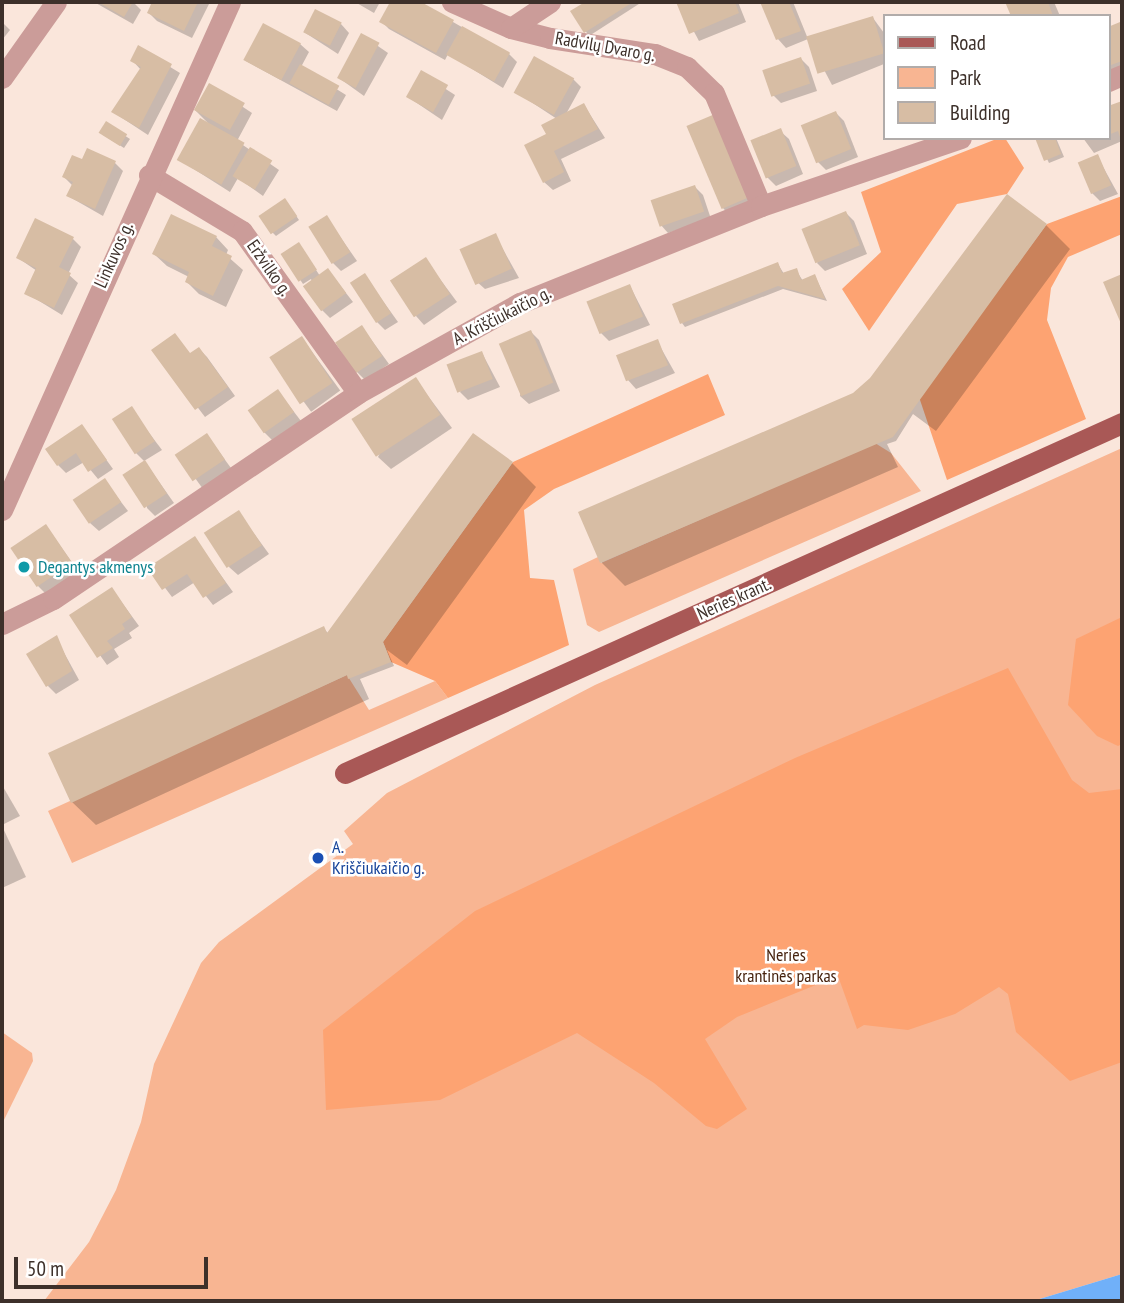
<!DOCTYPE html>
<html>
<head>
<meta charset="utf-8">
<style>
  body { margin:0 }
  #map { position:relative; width:1124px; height:1303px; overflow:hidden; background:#fae6db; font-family:"PT Sans Narrow",sans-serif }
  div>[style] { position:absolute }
  .green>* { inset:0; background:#f8b592 }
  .forest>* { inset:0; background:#fda372 }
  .water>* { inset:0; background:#70b0f9 }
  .shadow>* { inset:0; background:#0003; transform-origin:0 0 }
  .building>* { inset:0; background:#d7bda4; transform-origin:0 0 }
  .minor>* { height:21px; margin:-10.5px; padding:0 10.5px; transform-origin:10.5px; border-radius:10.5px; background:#cb9c99 }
  .major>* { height:21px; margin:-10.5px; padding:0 10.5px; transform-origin:10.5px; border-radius:10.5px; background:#a95856 }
  .dots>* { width:19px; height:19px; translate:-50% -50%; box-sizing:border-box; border:4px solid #fff; border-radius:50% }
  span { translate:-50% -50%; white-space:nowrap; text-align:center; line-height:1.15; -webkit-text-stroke:5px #fff; paint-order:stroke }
  .street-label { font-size:18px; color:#3d302a }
  .culture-label { font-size:18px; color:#0d838f }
  .left { translate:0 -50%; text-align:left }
  .transit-label { font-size:18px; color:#164399 }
  .park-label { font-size:18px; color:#46230f }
  .frame { position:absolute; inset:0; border:4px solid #3d302a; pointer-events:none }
  .legend { position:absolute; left:883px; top:14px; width:228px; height:126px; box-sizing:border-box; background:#fff; border:2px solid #b1acaa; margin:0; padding:9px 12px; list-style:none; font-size:21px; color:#3d302a }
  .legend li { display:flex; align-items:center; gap:14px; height:35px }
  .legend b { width:35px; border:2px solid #b1acaa }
  .scale { position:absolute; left:14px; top:1257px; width:194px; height:32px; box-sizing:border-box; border:4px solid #3d302a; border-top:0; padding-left:9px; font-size:21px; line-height:24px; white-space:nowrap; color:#3d302a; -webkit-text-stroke:5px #fff; paint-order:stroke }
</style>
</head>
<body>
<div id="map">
  <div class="green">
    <div style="clip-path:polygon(875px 443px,891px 453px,921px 491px,599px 632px,587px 625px,573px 569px,598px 557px,601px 563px)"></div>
    <div style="clip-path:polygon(1122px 448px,1122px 1274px,1033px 1301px,44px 1301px,89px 1242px,116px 1190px,141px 1122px,154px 1064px,201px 963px,219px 942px,353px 844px,344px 831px,387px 793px,595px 685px)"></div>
    <div style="clip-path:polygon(347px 675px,369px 710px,435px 681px,448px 698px,72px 863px,48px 811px)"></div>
    <div style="clip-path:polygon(2px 1032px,32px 1053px,33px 1061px,2px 1124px)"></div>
  </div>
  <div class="forest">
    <div style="clip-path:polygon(999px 138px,1005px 138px,1024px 168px,1007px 194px,957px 204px,869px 331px,842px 289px,881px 252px,861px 192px)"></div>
    <div style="clip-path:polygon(1122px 196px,1122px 234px,1068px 257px,1051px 288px,1047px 320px,1086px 419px,947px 480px,919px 397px,1047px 224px)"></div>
    <div style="clip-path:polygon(708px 374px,725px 415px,554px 489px,524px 510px,530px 578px,554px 580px,569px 645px,448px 698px,435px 681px,391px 662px,383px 642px,513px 462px)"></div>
    <div style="clip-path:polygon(1122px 617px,1122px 744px,1118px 746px,1097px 736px,1068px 705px,1076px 639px)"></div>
    <div style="clip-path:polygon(1008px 668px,1072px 780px,1089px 793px,1122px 789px,1122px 1062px,1070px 1081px,1016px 1032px,1008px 994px,999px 987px,955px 1014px,908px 1030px,864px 1025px,857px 1029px,838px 976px,737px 1017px,705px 1039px,747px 1109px,717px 1129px,706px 1126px,654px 1083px,577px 1033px,440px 1100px,326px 1110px,323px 1030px,475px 911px,795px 758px)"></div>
  </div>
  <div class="water">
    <div style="clip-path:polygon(1122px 1274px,1122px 1301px,1033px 1301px)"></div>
  </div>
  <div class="shadow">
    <div style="clip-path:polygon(94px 2px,133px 2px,141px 10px,133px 24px)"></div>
    <div style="clip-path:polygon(154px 2px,210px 2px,192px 38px,157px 21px,149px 13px)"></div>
    <div style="clip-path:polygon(355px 2px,380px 2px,374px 13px)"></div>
    <div style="clip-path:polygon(392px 2px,418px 2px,509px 54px,517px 62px,503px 88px,448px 54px,445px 60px,389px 29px,381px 21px)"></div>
    <div style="clip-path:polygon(588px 2px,642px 2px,589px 36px,572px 12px)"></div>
    <div style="clip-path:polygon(678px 2px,738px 2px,746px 22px,699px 41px)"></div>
    <div style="clip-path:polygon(762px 2px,793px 2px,808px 39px,786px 48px,778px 39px)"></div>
    <div style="clip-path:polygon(1007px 2px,1054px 2px,1060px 16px,1013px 16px)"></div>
    <div style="clip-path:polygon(873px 18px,884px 33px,884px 64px,832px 85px,810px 43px)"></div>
    <div style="clip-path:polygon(2px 22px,10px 30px,2px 40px)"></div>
    <div style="clip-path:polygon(341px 24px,349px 33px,338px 54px,304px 32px)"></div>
    <div style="clip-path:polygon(1119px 24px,1122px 72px,1108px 78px,1108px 28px)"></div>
    <div style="clip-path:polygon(362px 35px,388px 53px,364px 96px,339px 78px)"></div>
    <div style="clip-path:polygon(300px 44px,309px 52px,301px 67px,346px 95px,337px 111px,246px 61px)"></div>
    <div style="clip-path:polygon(139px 48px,180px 73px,148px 135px,113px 112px,141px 70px,132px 60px)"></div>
    <div style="clip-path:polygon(801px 59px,809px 67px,817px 91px,781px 103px,773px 95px)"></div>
    <div style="clip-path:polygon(421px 73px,455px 95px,442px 120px,408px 97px)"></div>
    <div style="clip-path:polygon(573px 79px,581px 87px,566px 114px,584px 105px,605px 138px,561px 159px,571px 181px,553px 190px,544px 182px,548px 135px,557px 119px,516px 92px)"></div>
    <div style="clip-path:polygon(210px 85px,252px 113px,237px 141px,279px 170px,263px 196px,238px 178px,230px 192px,178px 159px,208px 123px,195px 110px)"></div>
    <div style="clip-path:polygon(1122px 102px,1122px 141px,1094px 153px,1083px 138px,1108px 138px,1108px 108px)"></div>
    <div style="clip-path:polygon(836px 113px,844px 121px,858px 157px,826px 170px,818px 162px)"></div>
    <div style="clip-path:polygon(107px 124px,130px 139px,124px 148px,105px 136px)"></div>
    <div style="clip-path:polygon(688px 127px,758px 205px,731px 217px,723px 208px)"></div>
    <div style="clip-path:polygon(780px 131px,789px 139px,803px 174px,776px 186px,767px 177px)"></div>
    <div style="clip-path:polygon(1037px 138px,1056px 138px,1064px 157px,1049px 163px)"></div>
    <div style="clip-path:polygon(1097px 156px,1118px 194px,1100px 201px,1092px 193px)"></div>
    <div style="clip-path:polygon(83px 162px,115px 163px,123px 171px,103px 216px,68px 196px,73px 186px,64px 177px)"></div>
    <div style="clip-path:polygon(695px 187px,703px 195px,711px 219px,668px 233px,660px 224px)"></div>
    <div style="clip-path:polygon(288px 204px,299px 220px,276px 236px,272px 232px)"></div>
    <div style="clip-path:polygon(846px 213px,854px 221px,867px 254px,825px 271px,817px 263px)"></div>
    <div style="clip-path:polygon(327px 218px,357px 261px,341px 271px,333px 263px)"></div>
    <div style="clip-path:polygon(1046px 225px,1070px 249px,936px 431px,913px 414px,896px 441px,887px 444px,898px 467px,625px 586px,601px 562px,854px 394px)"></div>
    <div style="clip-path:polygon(495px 235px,519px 278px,485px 289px,476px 281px)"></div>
    <div style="clip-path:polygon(216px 237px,228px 250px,226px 255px,243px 270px,226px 307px,199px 294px,187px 282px,189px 277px,167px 266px,154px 254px)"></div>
    <div style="clip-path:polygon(73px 239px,81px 247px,68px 274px,78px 283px,62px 315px,26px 293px,37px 271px,18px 258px)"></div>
    <div style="clip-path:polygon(299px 244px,320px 276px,328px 270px,353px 302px,330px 318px,322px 310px,311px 279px,303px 284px,283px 254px)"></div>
    <div style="clip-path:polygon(425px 259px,457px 302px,424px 325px,416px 316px)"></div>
    <div style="clip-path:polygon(778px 264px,784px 274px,796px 270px,803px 281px,815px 276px,827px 301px,783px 289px,685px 327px,682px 323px)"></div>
    <div style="clip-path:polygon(365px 276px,398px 322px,385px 330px,377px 322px)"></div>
    <div style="clip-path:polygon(630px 286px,650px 325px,609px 341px,601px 333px)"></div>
    <div style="clip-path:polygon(362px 327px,389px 364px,365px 380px,357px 372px)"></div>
    <div style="clip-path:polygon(531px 332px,539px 340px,560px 391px,529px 404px,520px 396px)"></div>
    <div style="clip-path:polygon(175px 335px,191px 355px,199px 349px,207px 357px,235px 396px,205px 417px,154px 350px)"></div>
    <div style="left:302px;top:338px;width:65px;height:36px;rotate:54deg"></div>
    <div style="clip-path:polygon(657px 341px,675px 373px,636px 389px,628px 380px)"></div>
    <div style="clip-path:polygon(482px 353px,500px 387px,468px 400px,460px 392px)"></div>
    <div style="clip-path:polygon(416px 380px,452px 428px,391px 469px,378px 457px)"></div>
    <div style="clip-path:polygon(278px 391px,301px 421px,272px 440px,264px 432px)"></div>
    <div style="clip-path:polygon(131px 409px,162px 450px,144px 461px,136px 453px)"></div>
    <div style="clip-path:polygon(82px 426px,113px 469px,98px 479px,84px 462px,66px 473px,58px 465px)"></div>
    <div style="left:207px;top:435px;width:42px;height:35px;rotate:54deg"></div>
    <div style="clip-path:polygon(145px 462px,174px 503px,155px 516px,147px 508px)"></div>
    <div style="clip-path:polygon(512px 463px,536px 487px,407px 665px,387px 650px,394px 666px,360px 679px,369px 699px,96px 825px,72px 802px,324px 629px,329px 634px)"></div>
    <div style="clip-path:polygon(105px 481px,128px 511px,99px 531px,90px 523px)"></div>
    <div style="clip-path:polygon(239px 513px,269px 554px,238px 575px,229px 567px)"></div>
    <div style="clip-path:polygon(46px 526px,79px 572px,46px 594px,38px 586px)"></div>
    <div style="clip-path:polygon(194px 538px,233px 592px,213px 605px,195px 582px,172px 597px,150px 568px)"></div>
    <div style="clip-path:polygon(112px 589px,139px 626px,129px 633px,132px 638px,114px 649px,119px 657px,107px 665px,72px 616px)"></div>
    <div style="clip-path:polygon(56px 638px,79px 680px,56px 694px,48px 686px)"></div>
    <div style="clip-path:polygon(2px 785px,20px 816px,2px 825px)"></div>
    <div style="clip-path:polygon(2px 826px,26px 877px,2px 888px)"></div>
  </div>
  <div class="building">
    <div style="clip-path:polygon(98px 2px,133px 2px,124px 17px)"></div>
    <div style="clip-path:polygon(152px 2px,198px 2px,184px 31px,147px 13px)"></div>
    <div style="clip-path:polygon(390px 2px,421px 2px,454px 20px,436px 53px,379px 22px)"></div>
    <div style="clip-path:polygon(585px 2px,633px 2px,584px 33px,570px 11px)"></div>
    <div style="clip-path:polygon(676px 2px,735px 2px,739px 13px,689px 34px)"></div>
    <div style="clip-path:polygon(760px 2px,789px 2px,801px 31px,776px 40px)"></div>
    <div style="clip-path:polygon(1005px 2px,1048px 2px,1053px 16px,1011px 16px)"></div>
    <div style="left:315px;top:9px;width:30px;height:26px;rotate:27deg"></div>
    <div style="left:873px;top:16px;width:39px;height:70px;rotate:73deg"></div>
    <div style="clip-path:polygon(1120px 22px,1122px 61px,1108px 66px,1108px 27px)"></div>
    <div style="left:263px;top:23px;width:43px;height:42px;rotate:28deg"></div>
    <div style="left:462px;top:26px;width:55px;height:33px;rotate:29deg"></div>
    <div style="left:361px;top:33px;width:21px;height:51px;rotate:28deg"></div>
    <div style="clip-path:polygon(138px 45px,172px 64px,139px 128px,111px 112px,141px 67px,130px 61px)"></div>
    <div style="left:534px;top:56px;width:46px;height:42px;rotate:29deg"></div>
    <div style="left:801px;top:57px;width:28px;height:41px;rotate:71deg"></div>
    <div style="left:300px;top:64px;width:45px;height:22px;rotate:29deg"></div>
    <div style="left:421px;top:70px;width:31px;height:31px;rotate:29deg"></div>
    <div style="left:209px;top:83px;width:41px;height:31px;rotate:29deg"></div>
    <div style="clip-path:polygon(1122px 101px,1122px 143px,1118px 131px,1108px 135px,1108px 106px)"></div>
    <div style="clip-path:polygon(584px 103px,598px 129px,554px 151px,564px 172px,543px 183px,524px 145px,546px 134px,541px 125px)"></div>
    <div style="left:836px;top:111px;width:41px;height:38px;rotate:68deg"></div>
    <div style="left:715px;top:114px;width:90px;height:31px;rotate:67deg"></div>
    <div style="left:200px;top:118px;width:51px;height:48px;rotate:29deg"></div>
    <div style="left:106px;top:121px;width:25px;height:14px;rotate:32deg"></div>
    <div style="left:781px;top:128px;width:41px;height:33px;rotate:68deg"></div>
    <div style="clip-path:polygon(1035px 138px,1055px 138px,1061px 154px,1044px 161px)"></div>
    <div style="left:250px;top:147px;width:26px;height:34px;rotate:31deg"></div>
    <div style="clip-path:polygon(87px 148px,116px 161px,95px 209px,66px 196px,73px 182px,62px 177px,72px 155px,82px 159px)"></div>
    <div style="left:1098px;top:154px;width:34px;height:22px;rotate:67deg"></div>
    <div style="left:695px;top:185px;width:28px;height:47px;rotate:71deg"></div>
    <div style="clip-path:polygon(1007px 194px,1047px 224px,893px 437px,600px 563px,578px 512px,853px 393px,870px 378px)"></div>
    <div style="left:285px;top:198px;width:22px;height:32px;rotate:56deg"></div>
    <div style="left:846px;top:211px;width:37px;height:48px;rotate:68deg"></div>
    <div style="clip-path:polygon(171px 214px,217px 236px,212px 246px,232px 256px,213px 296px,185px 282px,189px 272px,152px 254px)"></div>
    <div style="left:327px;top:215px;width:44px;height:22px;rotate:58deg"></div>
    <div style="clip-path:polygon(35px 218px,74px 237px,59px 267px,71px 273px,54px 308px,24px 294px,36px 268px,16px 258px)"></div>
    <div style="left:496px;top:233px;width:39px;height:40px;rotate:66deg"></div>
    <div style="left:299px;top:242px;width:33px;height:22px;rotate:57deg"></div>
    <div style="left:426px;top:257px;width:44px;height:43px;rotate:57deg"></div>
    <div style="clip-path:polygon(778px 262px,782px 273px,797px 268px,801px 280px,815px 274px,825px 299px,778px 286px,680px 324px,672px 304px)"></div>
    <div style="left:328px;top:268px;width:31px;height:31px;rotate:54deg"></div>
    <div style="left:365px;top:273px;width:48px;height:18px;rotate:57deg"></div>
    <div style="clip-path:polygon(1122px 274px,1122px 326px,1103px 282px)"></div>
    <div style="left:630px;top:284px;width:35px;height:47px;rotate:68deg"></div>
    <div style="left:362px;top:325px;width:37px;height:32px;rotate:57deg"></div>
    <div style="left:531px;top:330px;width:57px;height:35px;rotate:67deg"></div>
    <div style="clip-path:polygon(175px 333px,190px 353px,199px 347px,228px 387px,195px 410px,151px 350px)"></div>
    <div style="left:302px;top:336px;width:56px;height:39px;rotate:57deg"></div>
    <div style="left:658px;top:339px;width:28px;height:45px;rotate:69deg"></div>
    <div style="left:482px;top:351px;width:30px;height:38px;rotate:69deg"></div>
    <div style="left:416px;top:377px;width:45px;height:77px;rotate:57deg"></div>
    <div style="left:278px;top:389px;width:28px;height:37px;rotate:55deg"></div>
    <div style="left:132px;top:406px;width:42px;height:24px;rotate:57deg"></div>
    <div style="clip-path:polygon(82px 424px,107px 460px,88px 472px,76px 453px,57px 466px,45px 449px)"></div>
    <div style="left:207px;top:433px;width:32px;height:39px;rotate:56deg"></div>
    <div style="clip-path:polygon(473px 433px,513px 462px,383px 642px,391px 662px,348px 679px,347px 675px,71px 803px,48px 753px,324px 626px,327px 633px)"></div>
    <div style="left:145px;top:460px;width:40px;height:27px;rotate:57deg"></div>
    <div style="left:105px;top:478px;width:29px;height:39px;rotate:56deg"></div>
    <div style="left:239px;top:510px;width:42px;height:42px;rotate:57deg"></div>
    <div style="left:46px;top:524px;width:47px;height:43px;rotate:56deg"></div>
    <div style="clip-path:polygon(195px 536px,226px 583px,203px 598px,187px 574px,162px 590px,147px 568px)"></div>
    <div style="clip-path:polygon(112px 587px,132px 617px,122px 624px,125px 629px,107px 641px,113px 648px,97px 658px,69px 615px)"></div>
    <div style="clip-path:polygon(57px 635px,72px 671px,46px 687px,26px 654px)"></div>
  </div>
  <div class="minor">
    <div style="left:452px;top:2px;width:64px;rotate:23.8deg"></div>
    <div style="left:511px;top:28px;width:40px;rotate:14.4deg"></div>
    <div style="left:550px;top:38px;width:106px;rotate:8.7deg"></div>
    <div style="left:655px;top:54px;width:35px;rotate:22deg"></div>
    <div style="left:687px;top:67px;width:37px;rotate:44deg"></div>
    <div style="left:714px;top:93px;width:122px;rotate:67.4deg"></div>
    <div style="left:511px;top:28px;width:47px;rotate:-33.7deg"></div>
    <div style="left:2px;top:78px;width:93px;rotate:-54.6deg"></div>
    <div style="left:1108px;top:81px;width:15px;rotate:-23deg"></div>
    <div style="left:149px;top:175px;width:109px;rotate:31.1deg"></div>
    <div style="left:242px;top:231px;width:199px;rotate:54.4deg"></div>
    <div style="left:2px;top:510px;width:557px;rotate:-65.83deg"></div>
    <div style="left:2px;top:624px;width:57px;rotate:-26.1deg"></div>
    <div style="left:53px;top:599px;width:368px;rotate:-34deg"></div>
    <div style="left:358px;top:393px;width:185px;rotate:-29.1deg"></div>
    <div style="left:520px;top:303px;width:260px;rotate:-21.9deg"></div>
    <div style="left:761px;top:206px;width:211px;rotate:-18.8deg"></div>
  </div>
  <div class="major">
    <div style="left:345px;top:773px;width:852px;rotate:-24.25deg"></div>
  </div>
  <div class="dots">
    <div style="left:24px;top:567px;background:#0f9aa8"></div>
    <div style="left:318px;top:858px;background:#1a4fb4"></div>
  </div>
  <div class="street-label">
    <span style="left:605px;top:47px;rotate:10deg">Radvilų Dvaro g.</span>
    <span style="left:114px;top:255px;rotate:-66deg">Linkuvos g.</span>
    <span style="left:269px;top:268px;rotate:55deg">Eržvilko g.</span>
    <span style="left:502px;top:316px;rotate:-27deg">A. Kriščiukaičio g.</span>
    <span style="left:734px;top:599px;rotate:-24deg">Neries krant.</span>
  </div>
  <div class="culture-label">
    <span class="left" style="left:38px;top:567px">Degantys akmenys</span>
  </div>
  <div class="transit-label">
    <span class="left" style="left:332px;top:858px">A.<br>Kriščiukaičio g.</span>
  </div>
  <div class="park-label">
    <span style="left:786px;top:966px">Neries<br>krantinės parkas</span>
  </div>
  <div class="frame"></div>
  <ul class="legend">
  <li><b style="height:9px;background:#a95856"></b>Road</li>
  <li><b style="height:19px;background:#f8b592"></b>Park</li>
  <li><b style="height:19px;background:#d7bda4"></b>Building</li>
  </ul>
  <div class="scale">50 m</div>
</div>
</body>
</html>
